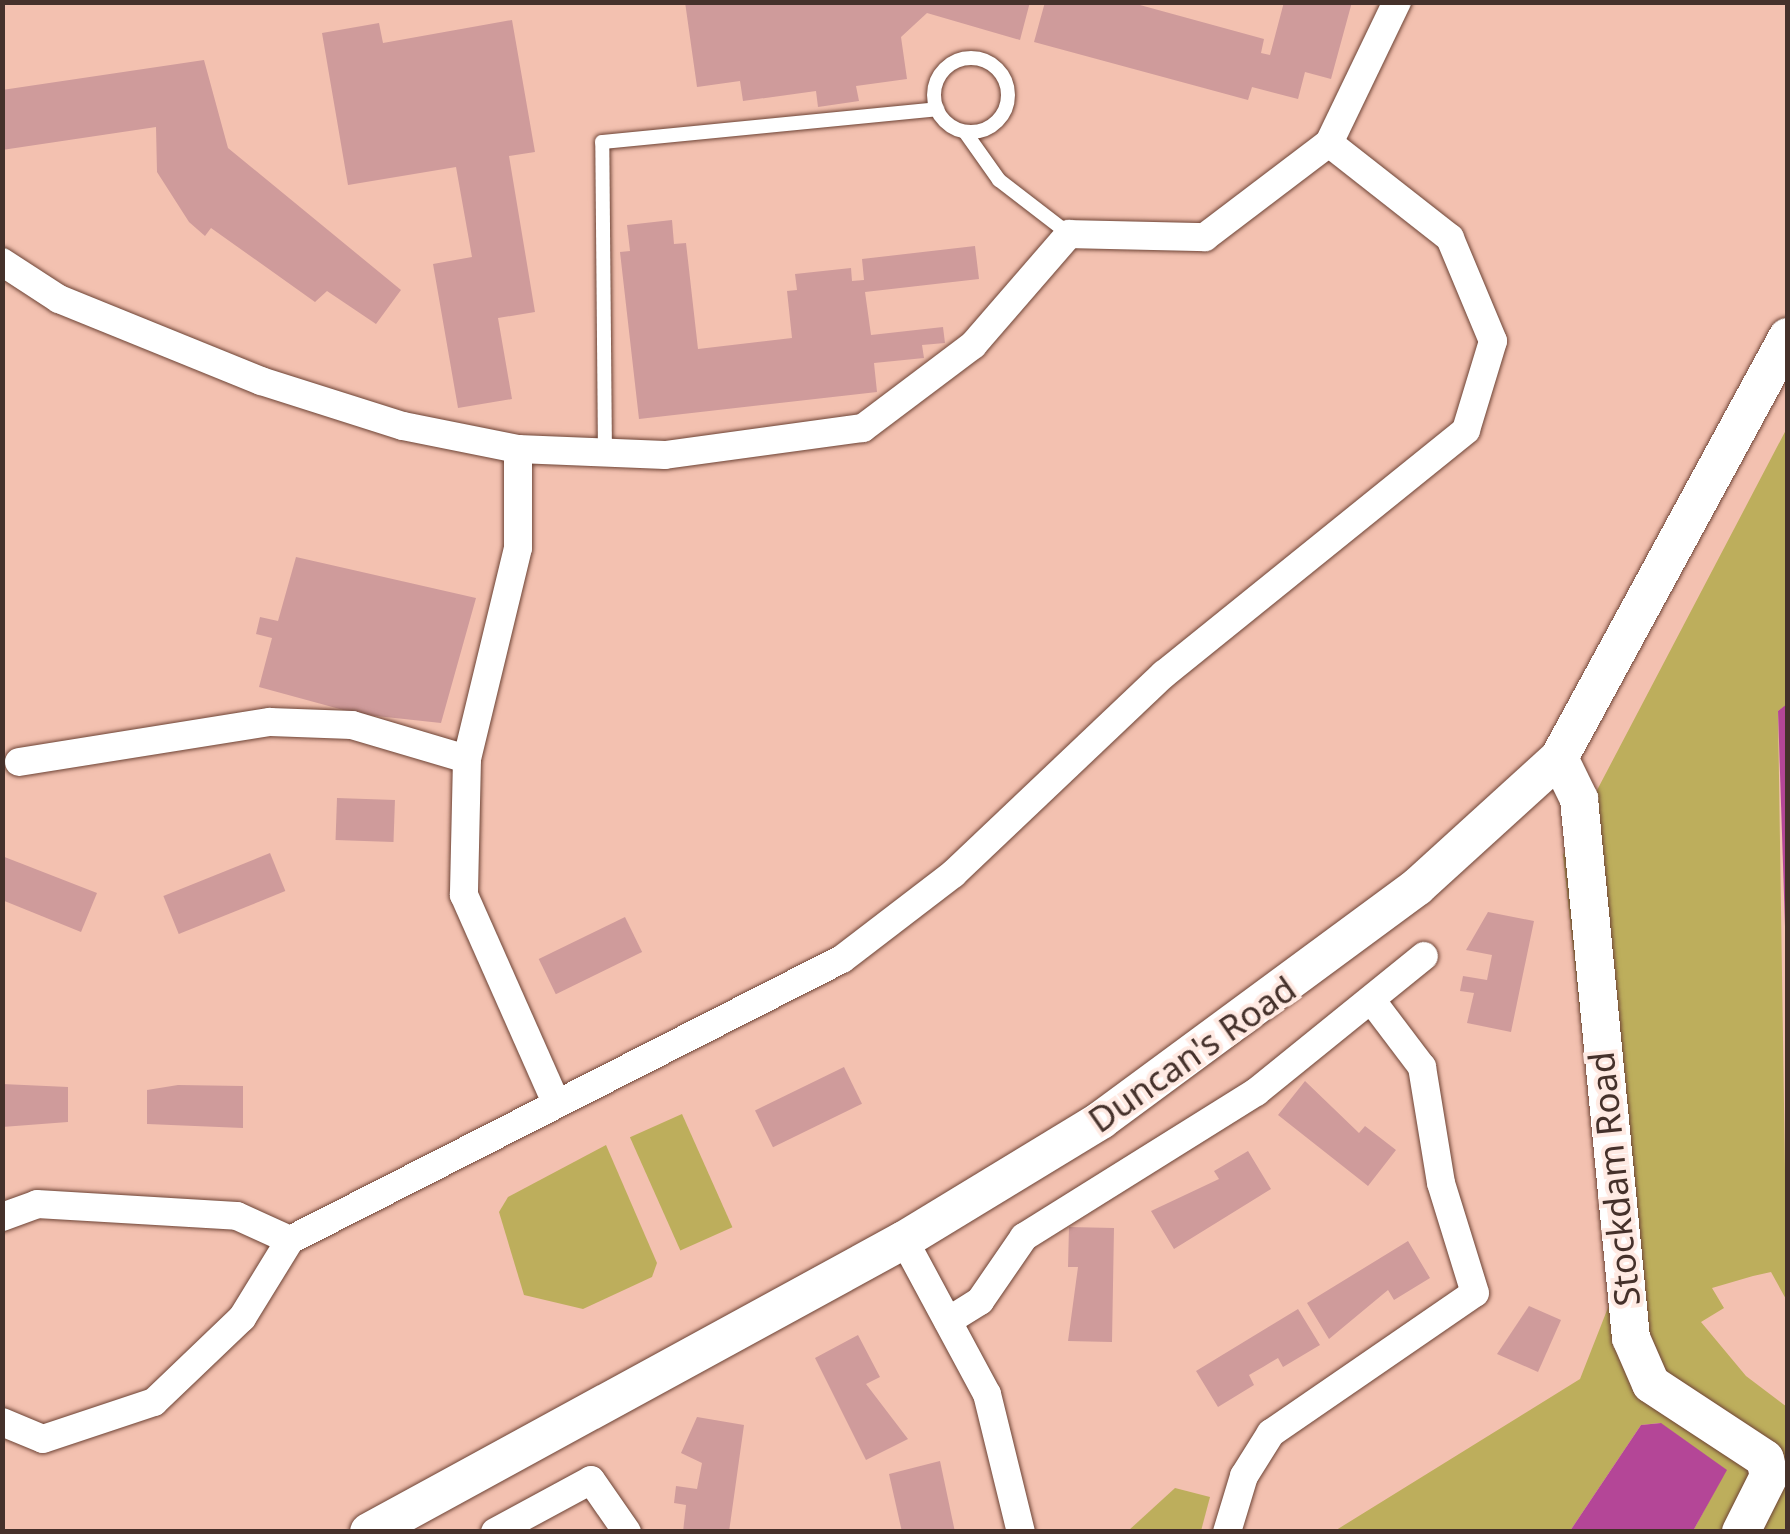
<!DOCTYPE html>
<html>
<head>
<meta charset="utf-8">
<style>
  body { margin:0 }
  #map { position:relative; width:1790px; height:1534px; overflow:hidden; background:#f3c1b0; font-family:"Noto Sans",sans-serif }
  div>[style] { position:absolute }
  .green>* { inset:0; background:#bdae5c; transform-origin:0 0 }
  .water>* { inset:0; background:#b44697 }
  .building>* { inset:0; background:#cf9b9b; transform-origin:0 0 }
  .roads { filter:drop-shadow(0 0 2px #6d4335) drop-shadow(0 0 2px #6d4335) }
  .lane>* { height:14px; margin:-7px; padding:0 7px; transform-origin:7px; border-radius:7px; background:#fff }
  .lane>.ring { margin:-7px; padding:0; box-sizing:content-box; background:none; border:14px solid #fff; border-radius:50% }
  .street>* { height:28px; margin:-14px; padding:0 14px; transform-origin:14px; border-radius:14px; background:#fff }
  .secondary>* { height:38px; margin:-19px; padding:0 19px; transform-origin:19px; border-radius:19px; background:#fff }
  span { translate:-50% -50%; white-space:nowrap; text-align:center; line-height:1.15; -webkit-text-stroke:8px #ffeae3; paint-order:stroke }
  .street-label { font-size:35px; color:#45312b }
  .frame { position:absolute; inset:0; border:5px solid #45312b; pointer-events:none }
</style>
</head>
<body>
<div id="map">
  <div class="green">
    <div style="clip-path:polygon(1787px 428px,1788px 704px,1778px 711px,1787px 1301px,1771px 1272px,1753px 1276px,1712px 1288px,1724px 1308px,1701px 1322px,1746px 1376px,1787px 1407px,1787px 1531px,1693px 1531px,1726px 1470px,1660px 1423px,1641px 1425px,1570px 1531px,1333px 1532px,1580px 1379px,1611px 1300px,1563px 855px)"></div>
    <div style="left:682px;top:1114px;width:124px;height:57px;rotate:66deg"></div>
    <div style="clip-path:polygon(606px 1145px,657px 1263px,652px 1277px,583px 1309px,524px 1295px,499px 1212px,508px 1197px)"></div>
    <div style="clip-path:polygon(1175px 1488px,1210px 1497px,1201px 1531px,1128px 1531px)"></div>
  </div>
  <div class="water">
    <div style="clip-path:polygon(1787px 704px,1787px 987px,1778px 711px)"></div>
    <div style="clip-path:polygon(1661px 1423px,1727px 1470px,1693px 1531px,1570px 1531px,1641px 1425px)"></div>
  </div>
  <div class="building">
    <div style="clip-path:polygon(685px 2px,1030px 2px,1020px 40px,927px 13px,901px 37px,907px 79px,856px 86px,859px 101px,818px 107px,816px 91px,743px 101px,740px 81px,697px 87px)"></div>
    <div style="clip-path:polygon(1045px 2px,1129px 2px,1264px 39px,1261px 53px,1270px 55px,1284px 2px,1352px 2px,1331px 79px,1305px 72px,1298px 99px,1252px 87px,1248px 100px,1034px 42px)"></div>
    <div style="clip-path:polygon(512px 20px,535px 152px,509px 156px,535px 312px,498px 318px,512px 399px,458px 408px,433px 264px,472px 257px,456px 167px,348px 185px,322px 33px,379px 23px,383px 43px)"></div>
    <div style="clip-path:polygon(204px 60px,228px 148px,401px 290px,376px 324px,327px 291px,315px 302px,211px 228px,205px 236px,189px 222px,157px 172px,156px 127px,2px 150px,2px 90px)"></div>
    <div style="clip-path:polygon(672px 220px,674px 244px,686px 243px,698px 349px,792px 338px,787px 291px,797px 290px,795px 274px,851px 268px,852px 281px,864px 280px,862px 259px,975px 246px,979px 279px,865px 292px,871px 335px,943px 327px,945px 343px,922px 345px,924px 358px,874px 363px,877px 392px,639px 419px,620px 252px,630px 251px,627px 225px)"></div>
    <div style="clip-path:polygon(296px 557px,476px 598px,441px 723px,358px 714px,259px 687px,272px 638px,256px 634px,260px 617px,278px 621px)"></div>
    <div style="left:337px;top:798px;width:58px;height:42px;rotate:2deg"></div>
    <div style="left:270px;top:853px;width:41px;height:115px;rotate:68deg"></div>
    <div style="clip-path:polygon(2px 856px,97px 893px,81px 932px,2px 900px)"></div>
    <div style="clip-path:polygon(1488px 912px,1534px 921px,1511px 1032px,1467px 1023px,1474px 993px,1460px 991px,1463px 976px,1487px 980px,1492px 955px,1466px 950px)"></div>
    <div style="left:625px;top:917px;width:39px;height:96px;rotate:64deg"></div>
    <div style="left:844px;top:1067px;width:41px;height:99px;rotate:64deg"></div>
    <div style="clip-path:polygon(1305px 1081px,1359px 1133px,1365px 1126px,1396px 1150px,1368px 1186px,1278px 1115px)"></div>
    <div style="clip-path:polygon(2px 1084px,68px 1087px,68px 1122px,2px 1127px)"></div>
    <div style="clip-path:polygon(178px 1085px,243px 1086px,243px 1128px,147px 1124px,147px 1090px)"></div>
    <div style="clip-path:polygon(1248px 1151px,1271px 1189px,1174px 1249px,1151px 1211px,1219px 1179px,1214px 1171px)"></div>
    <div style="clip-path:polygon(1069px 1227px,1114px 1228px,1112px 1342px,1068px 1341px,1078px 1267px,1068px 1267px)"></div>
    <div style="clip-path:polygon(1408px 1241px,1430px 1278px,1394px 1300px,1388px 1290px,1329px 1339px,1307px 1303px)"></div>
    <div style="clip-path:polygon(1529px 1306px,1561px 1320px,1538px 1372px,1497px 1354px)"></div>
    <div style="clip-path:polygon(1298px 1309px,1320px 1345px,1283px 1367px,1278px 1358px,1263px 1367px,1249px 1375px,1254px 1385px,1218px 1407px,1196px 1371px)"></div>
    <div style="clip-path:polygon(858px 1335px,880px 1377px,866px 1384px,908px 1439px,866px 1460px,815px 1358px)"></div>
    <div style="clip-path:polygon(697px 1417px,744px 1425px,729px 1532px,683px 1532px,686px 1505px,674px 1503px,676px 1486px,697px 1489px,702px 1463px,681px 1453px)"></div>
    <div style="clip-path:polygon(940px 1461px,955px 1532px,902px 1532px,889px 1474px)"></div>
  </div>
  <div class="roads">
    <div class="lane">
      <div class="ring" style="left:934px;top:58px;width:60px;height:60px"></div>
      <div style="left:965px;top:132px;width:59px;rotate:54.7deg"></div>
      <div style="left:999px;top:180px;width:88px;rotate:37.6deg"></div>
      <div style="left:605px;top:455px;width:313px;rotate:-90.5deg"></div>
      <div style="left:602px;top:142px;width:337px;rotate:-5.6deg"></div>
    </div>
    <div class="street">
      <div style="left:2px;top:262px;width:68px;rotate:33deg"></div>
      <div style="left:59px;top:299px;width:218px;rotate:22.1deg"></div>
      <div style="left:261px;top:381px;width:149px;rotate:17.6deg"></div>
      <div style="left:403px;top:426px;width:117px;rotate:11.3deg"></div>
      <div style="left:518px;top:449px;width:147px;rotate:2.3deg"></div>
      <div style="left:665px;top:455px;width:200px;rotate:-7.8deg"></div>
      <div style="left:863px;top:428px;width:138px;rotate:-37deg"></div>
      <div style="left:973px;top:345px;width:147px;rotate:-49.1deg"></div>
      <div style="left:1069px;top:234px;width:136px;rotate:1.3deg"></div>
      <div style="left:1205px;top:237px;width:156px;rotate:-37.2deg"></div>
      <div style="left:1329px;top:143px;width:157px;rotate:-64.3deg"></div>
      <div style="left:518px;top:449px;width:99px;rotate:90deg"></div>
      <div style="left:518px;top:548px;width:217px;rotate:103.6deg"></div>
      <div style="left:467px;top:759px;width:136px;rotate:91.3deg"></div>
      <div style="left:464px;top:895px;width:227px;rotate:66.1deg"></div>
      <div style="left:19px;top:762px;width:254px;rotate:-9.1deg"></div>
      <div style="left:270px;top:722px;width:82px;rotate:2.1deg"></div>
      <div style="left:352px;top:725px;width:120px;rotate:16.5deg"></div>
      <div style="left:2px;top:1217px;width:37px;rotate:-20deg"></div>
      <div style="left:37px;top:1204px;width:200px;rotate:3.4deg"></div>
      <div style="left:237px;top:1216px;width:58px;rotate:24.4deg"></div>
      <div style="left:904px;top:1240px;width:175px;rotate:61.7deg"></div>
      <div style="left:987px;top:1394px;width:142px;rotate:76.2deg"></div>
      <div style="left:948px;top:1321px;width:38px;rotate:-32deg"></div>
      <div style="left:980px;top:1301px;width:78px;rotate:-55.5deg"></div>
      <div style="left:1024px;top:1237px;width:274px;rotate:-32deg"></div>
      <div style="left:1256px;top:1092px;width:216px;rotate:-39deg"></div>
      <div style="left:2px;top:1422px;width:44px;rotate:22.5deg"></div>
      <div style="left:43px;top:1439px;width:117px;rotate:-18.4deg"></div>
      <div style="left:154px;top:1402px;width:122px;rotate:-43.7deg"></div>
      <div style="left:242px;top:1318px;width:92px;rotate:-58.4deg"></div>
      <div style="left:290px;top:1240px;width:619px;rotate:-26.98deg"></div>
      <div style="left:842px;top:959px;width:140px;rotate:-37.4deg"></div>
      <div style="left:953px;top:874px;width:291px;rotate:-43.5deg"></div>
      <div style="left:1164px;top:674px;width:388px;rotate:-38.9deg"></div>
      <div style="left:1466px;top:430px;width:93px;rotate:-73.1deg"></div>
      <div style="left:1493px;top:341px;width:112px;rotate:-112.7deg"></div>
      <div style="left:1450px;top:238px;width:154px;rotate:-141.9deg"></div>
      <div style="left:495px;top:1532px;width:109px;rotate:-28.4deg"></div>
      <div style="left:591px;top:1480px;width:63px;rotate:55.3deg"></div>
      <div style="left:1227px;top:1532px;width:59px;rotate:-73.1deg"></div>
      <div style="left:1244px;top:1476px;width:51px;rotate:-57.9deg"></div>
      <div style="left:1271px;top:1433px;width:247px;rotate:-34.5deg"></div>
      <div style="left:1475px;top:1293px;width:115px;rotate:-107.2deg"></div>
      <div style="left:1441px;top:1183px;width:118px;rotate:-99.3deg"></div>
      <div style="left:1422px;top:1067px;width:83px;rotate:-127.1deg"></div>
    </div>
    <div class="secondary">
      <div style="left:1559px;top:758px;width:46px;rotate:64deg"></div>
      <div style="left:1579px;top:799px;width:542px;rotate:84.49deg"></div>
      <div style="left:1631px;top:1338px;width:50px;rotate:66.5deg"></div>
      <div style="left:1651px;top:1384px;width:136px;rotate:33.3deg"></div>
      <div style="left:1765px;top:1459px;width:17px;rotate:77deg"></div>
      <div style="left:1769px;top:1476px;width:63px;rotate:116.6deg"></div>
      <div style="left:369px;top:1532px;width:609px;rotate:-28.63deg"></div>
      <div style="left:904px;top:1240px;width:231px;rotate:-31.3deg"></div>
      <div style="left:1101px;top:1120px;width:393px;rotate:-36.4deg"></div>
      <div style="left:1417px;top:887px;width:192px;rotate:-42.3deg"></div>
      <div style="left:1559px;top:758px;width:479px;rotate:-61.5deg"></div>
    </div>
  </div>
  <div class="street-label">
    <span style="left:1192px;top:1054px;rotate:-35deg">Duncan's Road</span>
    <span style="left:1614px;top:1179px;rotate:-96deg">Stockdam Road</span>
  </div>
  <div class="frame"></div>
</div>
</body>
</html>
